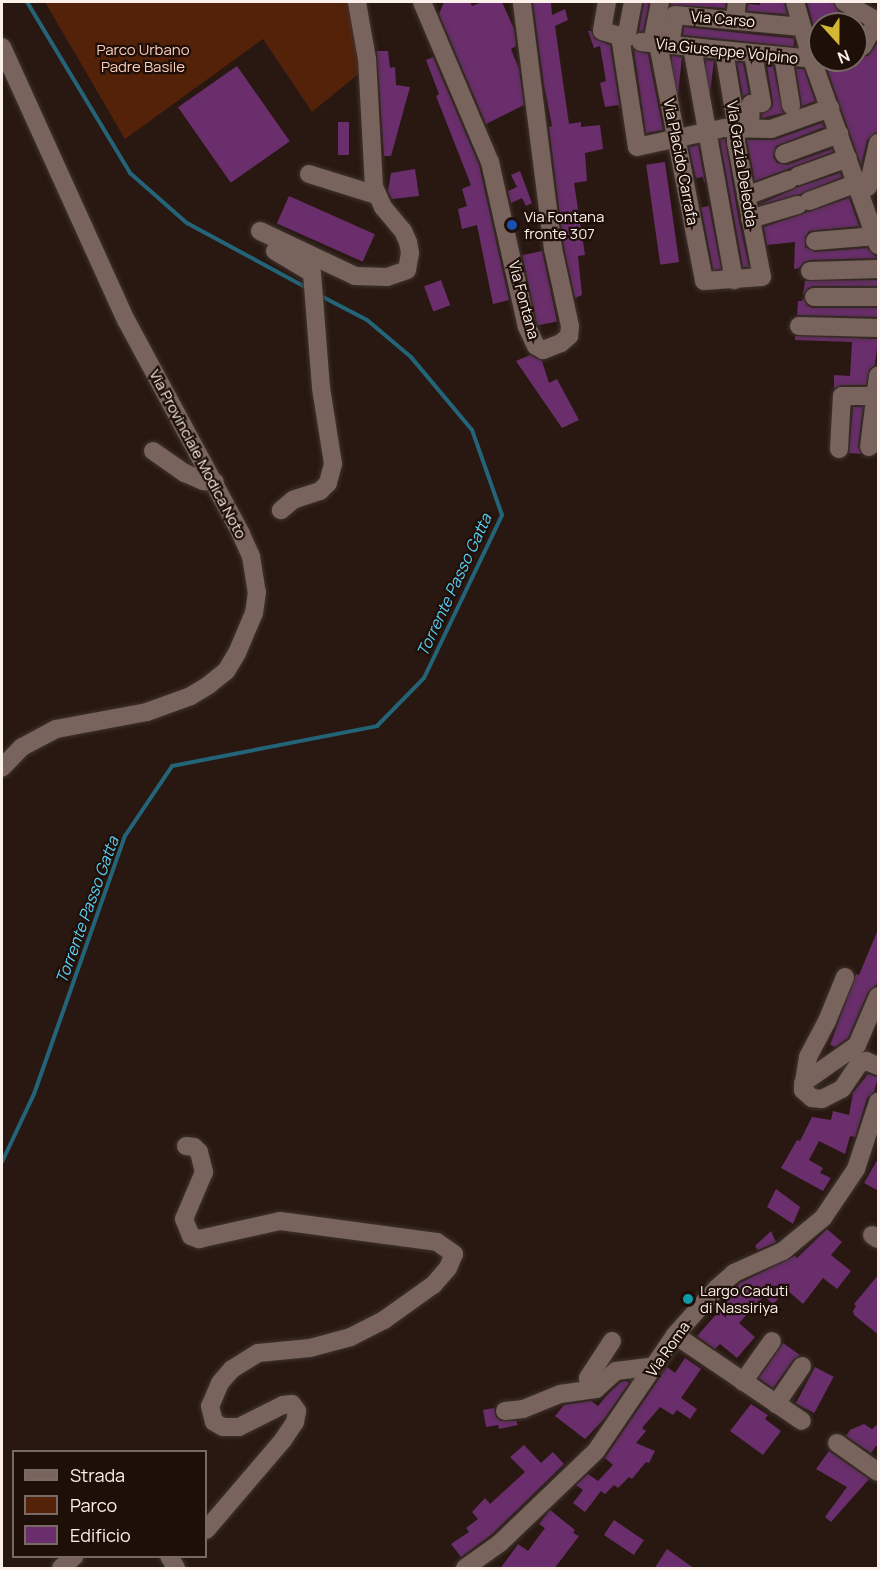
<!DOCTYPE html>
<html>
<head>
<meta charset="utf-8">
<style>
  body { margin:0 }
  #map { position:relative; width:880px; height:1570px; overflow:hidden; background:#281811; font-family:Manrope,sans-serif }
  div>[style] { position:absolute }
  .green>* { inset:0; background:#542109 }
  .stream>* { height:4px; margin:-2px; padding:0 2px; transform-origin:2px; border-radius:2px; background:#246478 }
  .building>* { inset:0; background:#6a2e6c; transform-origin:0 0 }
  .roads { filter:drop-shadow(0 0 2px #3f3330) drop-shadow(0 0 2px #3f3330) }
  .minor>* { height:18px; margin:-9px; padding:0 9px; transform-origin:9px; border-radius:9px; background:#78645c }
  .dots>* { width:16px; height:16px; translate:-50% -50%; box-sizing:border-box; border:3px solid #1e0f09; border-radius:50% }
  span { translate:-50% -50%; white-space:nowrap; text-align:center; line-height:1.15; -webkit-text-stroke:4.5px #1e0f09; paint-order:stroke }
  .street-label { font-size:15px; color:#fcf0eb }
  .park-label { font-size:15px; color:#fdcebb }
  .poi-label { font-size:15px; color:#fcf0eb }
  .left { translate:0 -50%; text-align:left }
  .water-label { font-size:16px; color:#59d1f7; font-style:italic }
  .frame { position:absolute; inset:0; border:3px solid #fcf0eb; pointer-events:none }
  .legend { position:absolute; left:12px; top:1450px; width:195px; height:108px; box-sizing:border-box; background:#1e0f09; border:2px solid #776963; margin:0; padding:8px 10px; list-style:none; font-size:18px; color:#fcf0eb }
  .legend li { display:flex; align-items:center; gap:12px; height:30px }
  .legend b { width:30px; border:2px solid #776963 }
  .north { position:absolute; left:808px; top:12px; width:60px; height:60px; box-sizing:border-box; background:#1e0f09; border:2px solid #776963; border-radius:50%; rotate:159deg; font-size:16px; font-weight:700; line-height:24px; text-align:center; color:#fcf0eb }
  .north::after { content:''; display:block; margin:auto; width:21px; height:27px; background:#d4b635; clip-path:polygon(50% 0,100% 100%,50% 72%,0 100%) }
</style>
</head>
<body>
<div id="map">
  <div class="green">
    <div style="clip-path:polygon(45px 2px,351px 2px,362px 71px,312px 112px,263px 39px,125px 139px)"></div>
  </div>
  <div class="stream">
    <div style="left:27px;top:2px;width:200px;rotate:58.9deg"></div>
    <div style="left:130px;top:173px;width:76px;rotate:41.3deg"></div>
    <div style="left:187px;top:223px;width:136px;rotate:28.4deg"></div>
    <div style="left:2px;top:1162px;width:75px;rotate:-64.8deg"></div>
    <div style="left:34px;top:1094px;width:274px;rotate:-70.6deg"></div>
    <div style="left:125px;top:836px;width:84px;rotate:-56.1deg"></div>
    <div style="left:172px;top:766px;width:209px;rotate:-11deg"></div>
    <div style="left:377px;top:726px;width:67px;rotate:-45.6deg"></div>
    <div style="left:424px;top:678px;width:181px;rotate:-64.4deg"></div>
    <div style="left:502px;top:515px;width:90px;rotate:-109.4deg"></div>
    <div style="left:472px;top:430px;width:95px;rotate:-129.9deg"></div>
    <div style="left:411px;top:357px;width:57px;rotate:-139.9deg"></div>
    <div style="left:367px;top:320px;width:54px;rotate:-152.5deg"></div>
  </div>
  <div class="building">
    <div style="clip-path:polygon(444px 2px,470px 2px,472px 6px,482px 2px,502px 2px,514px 29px,516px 46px,511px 49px,519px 69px,524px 105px,486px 124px,439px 14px)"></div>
    <div style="clip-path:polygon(533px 2px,551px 2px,552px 15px,565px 9px,568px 20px,555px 26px,569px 124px,581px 122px,581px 127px,600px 125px,603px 149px,585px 153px,587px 181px,574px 183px,585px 255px,578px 256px,582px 295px,575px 298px,564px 247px,549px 127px,552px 126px,544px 85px)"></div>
    <div style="clip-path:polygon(644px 2px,649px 2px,643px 31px,639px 31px)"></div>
    <div style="clip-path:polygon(671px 2px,726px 2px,725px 8px,671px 5px)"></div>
    <div style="clip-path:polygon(760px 2px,784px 2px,787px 14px,747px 11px,748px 4px,760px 5px)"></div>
    <div style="clip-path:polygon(807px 2px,833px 2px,838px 11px,862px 25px,856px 35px,856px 24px,820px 24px,820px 48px)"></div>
    <div style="left:684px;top:27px;width:111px;height:8px;rotate:6deg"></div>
    <div style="clip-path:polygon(588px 31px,591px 31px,595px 39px,610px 45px,620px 109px,618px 105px,605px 107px,600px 83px,606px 81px,600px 46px,594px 48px)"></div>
    <div style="clip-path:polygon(879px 41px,879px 126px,877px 132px,867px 140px,861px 165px,824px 60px,856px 66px,856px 54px,868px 56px)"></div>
    <div style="clip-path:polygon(634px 50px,648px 54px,663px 130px,646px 133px)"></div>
    <div style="clip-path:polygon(377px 51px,388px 51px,390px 68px,395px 67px,396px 85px,410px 87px,391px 156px,384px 156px)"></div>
    <div style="left:672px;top:56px;width:10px;height:70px;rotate:6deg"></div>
    <div style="clip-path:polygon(433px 57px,479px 165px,509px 300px,493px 304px,477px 225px,462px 229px,458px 209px,467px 206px,462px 189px,471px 185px,436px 96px,439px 94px,426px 60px)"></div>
    <div style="left:706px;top:60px;width:8px;height:59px;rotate:7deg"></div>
    <div style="clip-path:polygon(737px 63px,743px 63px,749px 93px,743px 96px)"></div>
    <div style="left:237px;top:66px;width:92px;height:72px;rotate:55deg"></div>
    <div style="clip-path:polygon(767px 66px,773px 66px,783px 113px,762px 118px,762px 114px,772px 108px,773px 102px)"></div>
    <div style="clip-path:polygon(796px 69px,804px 69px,815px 101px,802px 106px)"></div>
    <div style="left:338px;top:122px;width:11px;height:33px"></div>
    <div style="clip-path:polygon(822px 123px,824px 127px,776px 146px,773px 157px,777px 163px,787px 165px,832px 149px,833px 152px,755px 181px,747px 140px,774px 140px)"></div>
    <div style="clip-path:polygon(725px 139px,739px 222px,749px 267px,743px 267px,720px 140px)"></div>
    <div style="clip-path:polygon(698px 145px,705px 182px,704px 182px,703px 177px,696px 178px,689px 147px)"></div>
    <div style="left:665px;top:162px;width:101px;height:19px;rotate:82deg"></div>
    <div style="clip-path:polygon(415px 169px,419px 196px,392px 199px,388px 191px,391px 173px)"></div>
    <div style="clip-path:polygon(520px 171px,532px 203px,526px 206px,522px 198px,511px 203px,508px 191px,517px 187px,511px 175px)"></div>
    <div style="clip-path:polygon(840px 173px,842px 177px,800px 194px,759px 205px,798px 187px)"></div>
    <div style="left:289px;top:196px;width:94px;height:30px;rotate:24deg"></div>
    <div style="clip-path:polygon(849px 198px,859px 226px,809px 231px,805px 237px,805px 247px,816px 252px,867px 248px,877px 258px,810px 260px,804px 262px,799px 268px,794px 269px,795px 242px,767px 245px,764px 227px)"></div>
    <div style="left:709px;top:206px;width:64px;height:8px;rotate:79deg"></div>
    <div style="left:542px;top:251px;width:72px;height:20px;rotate:78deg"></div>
    <div style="left:441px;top:280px;width:27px;height:18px;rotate:70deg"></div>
    <div style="clip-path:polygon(879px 280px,879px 286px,813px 286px,808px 288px,803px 295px,805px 281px)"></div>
    <div style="clip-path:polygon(803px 298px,808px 306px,813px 308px,879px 308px,879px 317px,797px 315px,798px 301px,802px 301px)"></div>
    <div style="clip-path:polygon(795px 336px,878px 339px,875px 365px,869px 370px,866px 385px,842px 385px,834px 388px,834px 375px,850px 376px,852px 342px,795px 340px)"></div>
    <div style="clip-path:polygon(530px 355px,542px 361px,549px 383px,557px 379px,579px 420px,562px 428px,516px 361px)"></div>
    <div style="clip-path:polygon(853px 407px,863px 407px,858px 446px,861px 454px,849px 453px)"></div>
    <div style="clip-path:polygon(879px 927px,879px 978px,876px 985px,868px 992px,848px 1038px,835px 1047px,830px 1045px,856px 974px,859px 975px)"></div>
    <div style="clip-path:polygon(868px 1074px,878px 1077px,874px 1092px,867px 1098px,855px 1137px,850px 1136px,845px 1154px,819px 1141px,809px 1160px,823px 1168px,820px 1173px,831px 1178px,823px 1191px,781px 1168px,797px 1140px,800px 1141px,812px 1117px,831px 1120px,833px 1111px,849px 1115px,853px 1093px)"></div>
    <div style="clip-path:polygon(879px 1157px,879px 1191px,864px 1183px)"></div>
    <div style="clip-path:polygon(776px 1189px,800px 1207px,793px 1224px,767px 1207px)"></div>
    <div style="clip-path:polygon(827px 1229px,842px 1242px,831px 1255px,851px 1271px,837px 1289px,823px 1278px,803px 1304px,787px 1290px,773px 1304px,764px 1296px,739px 1323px,755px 1337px,737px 1358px,720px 1344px,715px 1349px,697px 1336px,728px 1301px,726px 1299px,740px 1283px,795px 1256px,797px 1258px)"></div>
    <div style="clip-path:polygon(771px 1231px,776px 1242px,758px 1250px,755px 1246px)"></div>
    <div style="clip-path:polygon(879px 1274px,879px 1335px,854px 1315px,853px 1311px,856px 1306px,854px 1304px)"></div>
    <div style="clip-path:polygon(783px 1343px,800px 1355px,793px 1360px,773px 1388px,759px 1378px)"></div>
    <div style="clip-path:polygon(685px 1358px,701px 1369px,681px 1398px,697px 1409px,690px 1419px,677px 1410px,673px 1415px,660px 1407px,642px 1428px,646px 1431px,636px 1443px,655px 1451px,649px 1463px,646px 1462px,632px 1479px,629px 1477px,618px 1488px,614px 1485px,605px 1494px,601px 1491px,585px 1512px,573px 1503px,583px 1490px,576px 1485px,588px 1474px,598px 1481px,613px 1465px,605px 1458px,667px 1367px,675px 1373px)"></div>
    <div style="left:815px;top:1367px;width:21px;height:41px;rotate:28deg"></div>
    <div style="clip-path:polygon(626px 1381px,629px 1383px,604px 1419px,585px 1439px,555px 1416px,564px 1405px,591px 1401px,598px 1406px,607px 1395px,621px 1382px)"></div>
    <div style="clip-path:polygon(751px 1404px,768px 1415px,765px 1419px,781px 1431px,763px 1455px,730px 1431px)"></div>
    <div style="clip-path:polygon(494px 1408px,496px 1417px,500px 1421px,516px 1421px,518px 1425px,499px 1429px,498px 1425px,486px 1427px,483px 1410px)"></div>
    <div style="clip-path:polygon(879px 1423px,879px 1442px,871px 1453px,846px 1436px,850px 1430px,864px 1424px,872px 1429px)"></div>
    <div style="clip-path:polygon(524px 1445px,541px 1463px,553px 1452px,564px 1464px,492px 1534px,461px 1557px,451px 1544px,469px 1532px,466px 1528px,478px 1519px,472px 1512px,485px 1498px,490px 1504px,525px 1472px,510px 1457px)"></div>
    <div style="clip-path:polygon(829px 1451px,869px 1479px,831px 1522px,825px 1517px,847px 1487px,816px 1469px)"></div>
    <div style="clip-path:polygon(550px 1510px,575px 1530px,573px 1533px,579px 1536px,554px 1569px,500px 1569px,518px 1544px,528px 1551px,545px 1528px,539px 1524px)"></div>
    <div style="left:614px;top:1520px;width:36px;height:18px;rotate:34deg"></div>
    <div style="clip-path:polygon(667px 1549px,695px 1569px,654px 1569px)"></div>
  </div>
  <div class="roads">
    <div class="minor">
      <div style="left:422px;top:2px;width:174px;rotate:67deg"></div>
      <div style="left:490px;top:162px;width:169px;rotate:77.4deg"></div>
      <div style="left:527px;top:327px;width:21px;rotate:65deg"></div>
      <div style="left:536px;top:346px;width:8px;rotate:30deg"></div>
      <div style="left:543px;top:350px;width:19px;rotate:-21deg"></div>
      <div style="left:561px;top:343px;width:11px;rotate:-41deg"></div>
      <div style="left:569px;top:336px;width:10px;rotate:-84deg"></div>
      <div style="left:570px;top:326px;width:79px;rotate:-102.4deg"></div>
      <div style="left:553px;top:249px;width:249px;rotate:-97.2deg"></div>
      <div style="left:607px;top:2px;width:29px;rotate:100deg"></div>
      <div style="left:602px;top:31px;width:25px;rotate:16deg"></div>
      <div style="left:626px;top:38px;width:37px;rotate:-79deg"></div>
      <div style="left:795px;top:2px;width:54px;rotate:73.9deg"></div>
      <div style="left:810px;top:54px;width:203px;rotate:70.4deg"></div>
      <div style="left:844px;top:2px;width:39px;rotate:30deg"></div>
      <div style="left:735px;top:20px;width:18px;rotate:-84deg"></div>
      <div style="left:620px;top:36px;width:112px;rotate:81.3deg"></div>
      <div style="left:637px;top:147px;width:89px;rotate:-12.3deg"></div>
      <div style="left:724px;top:128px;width:47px;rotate:1.2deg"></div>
      <div style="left:771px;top:129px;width:63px;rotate:-19.6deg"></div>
      <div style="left:641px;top:42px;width:173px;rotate:5.6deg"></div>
      <div style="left:652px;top:43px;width:42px;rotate:-79deg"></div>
      <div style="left:658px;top:44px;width:241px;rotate:79deg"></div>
      <div style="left:704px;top:281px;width:58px;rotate:-3.9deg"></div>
      <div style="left:762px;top:277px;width:137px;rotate:-100.9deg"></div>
      <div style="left:736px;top:142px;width:19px;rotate:-90deg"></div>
      <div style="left:736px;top:123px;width:73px;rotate:-99.5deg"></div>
      <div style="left:670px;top:45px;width:30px;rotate:-81deg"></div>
      <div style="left:675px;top:15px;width:127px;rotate:5.4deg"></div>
      <div style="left:863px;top:46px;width:29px;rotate:-61deg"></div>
      <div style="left:2px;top:47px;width:300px;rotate:65.6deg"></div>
      <div style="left:126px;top:320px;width:243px;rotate:61.7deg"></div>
      <div style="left:241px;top:534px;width:24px;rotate:66deg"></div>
      <div style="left:251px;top:556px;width:36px;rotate:81deg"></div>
      <div style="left:257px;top:592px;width:21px;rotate:98deg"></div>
      <div style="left:254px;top:613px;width:43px;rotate:113deg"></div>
      <div style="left:237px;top:653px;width:21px;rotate:121deg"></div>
      <div style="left:226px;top:671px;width:22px;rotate:141deg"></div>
      <div style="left:209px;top:685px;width:21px;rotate:149deg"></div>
      <div style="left:191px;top:696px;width:47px;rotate:160deg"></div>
      <div style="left:147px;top:712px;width:93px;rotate:169.4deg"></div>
      <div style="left:56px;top:729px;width:38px;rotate:152deg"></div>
      <div style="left:22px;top:747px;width:29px;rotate:134deg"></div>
      <div style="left:692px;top:47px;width:237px;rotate:79.8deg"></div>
      <div style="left:783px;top:56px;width:50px;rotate:80.7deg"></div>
      <div style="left:750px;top:128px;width:24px;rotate:-88deg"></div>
      <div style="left:751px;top:104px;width:11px;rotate:-5deg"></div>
      <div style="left:762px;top:103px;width:50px;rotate:-100.4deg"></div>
      <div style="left:784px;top:154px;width:59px;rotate:-20deg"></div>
      <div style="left:309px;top:174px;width:70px;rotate:17.4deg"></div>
      <div style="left:798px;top:176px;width:53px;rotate:-19.8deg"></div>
      <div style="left:868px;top:187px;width:45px;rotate:-77.2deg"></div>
      <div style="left:746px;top:196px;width:46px;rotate:-20.4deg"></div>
      <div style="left:809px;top:201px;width:51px;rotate:-20.6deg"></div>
      <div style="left:750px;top:219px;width:50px;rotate:-16.3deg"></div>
      <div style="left:260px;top:231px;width:105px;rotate:25.3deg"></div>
      <div style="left:355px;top:276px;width:32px;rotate:2deg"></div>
      <div style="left:387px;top:277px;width:21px;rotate:-19deg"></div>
      <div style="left:407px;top:270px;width:17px;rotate:-80deg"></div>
      <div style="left:410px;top:253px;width:11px;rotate:-100deg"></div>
      <div style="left:408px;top:242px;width:12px;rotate:-114deg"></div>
      <div style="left:403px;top:231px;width:31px;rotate:-130deg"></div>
      <div style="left:383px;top:207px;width:22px;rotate:-114deg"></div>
      <div style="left:374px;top:187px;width:128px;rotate:-93.1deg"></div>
      <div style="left:367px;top:59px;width:58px;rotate:-100deg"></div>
      <div style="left:815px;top:241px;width:61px;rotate:-4.7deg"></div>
      <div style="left:275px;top:251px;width:43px;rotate:30.7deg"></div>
      <div style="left:312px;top:273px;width:115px;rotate:85.5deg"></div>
      <div style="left:321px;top:388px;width:77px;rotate:81deg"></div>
      <div style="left:333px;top:464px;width:20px;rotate:105deg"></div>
      <div style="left:328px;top:483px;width:11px;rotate:135deg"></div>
      <div style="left:320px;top:491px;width:28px;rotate:162deg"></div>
      <div style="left:293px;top:500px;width:16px;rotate:140deg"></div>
      <div style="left:810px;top:271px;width:68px;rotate:-1.7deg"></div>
      <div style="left:814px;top:297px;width:64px"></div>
      <div style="left:799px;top:326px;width:79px;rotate:1.5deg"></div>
      <div style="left:869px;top:447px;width:72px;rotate:-82.8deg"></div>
      <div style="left:839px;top:449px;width:53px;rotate:-86.8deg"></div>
      <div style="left:842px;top:396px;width:36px"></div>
      <div style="left:153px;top:451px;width:39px;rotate:35deg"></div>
      <div style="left:185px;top:473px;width:20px;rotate:24deg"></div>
      <div style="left:203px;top:481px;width:12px;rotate:5deg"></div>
      <div style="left:845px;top:977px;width:48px;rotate:112.2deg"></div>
      <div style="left:827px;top:1021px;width:41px;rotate:117.8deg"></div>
      <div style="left:808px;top:1057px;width:33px;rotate:99deg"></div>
      <div style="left:803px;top:1090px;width:12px;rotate:42deg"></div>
      <div style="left:812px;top:1098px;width:10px;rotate:6deg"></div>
      <div style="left:822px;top:1099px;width:22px;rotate:-27deg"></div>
      <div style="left:842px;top:1089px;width:30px;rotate:-56deg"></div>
      <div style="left:859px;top:1064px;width:8px;rotate:-23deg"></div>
      <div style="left:866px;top:1061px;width:13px;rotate:23deg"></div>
      <div style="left:803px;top:1083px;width:66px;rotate:-35.1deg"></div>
      <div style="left:857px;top:1045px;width:53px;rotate:-66.8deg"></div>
      <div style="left:186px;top:1146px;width:8px;rotate:7deg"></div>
      <div style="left:194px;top:1147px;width:7px;rotate:45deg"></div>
      <div style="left:199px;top:1152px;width:21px;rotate:76deg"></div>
      <div style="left:204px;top:1172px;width:51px;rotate:113.1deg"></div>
      <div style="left:184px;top:1219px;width:18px;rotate:68deg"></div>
      <div style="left:191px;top:1236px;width:9px;rotate:21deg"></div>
      <div style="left:199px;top:1239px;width:83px;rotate:-12.5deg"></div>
      <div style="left:280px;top:1221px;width:158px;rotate:7.6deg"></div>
      <div style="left:437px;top:1242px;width:21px;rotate:35deg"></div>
      <div style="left:454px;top:1254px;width:15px;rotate:113deg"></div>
      <div style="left:448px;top:1268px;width:23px;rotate:131deg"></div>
      <div style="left:433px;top:1285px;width:60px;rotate:144.5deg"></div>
      <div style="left:384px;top:1320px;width:37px;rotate:153deg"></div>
      <div style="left:351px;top:1337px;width:42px;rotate:165deg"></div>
      <div style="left:310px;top:1348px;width:52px;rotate:174.5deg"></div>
      <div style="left:258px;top:1353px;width:31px;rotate:148deg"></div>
      <div style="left:232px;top:1369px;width:18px;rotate:131deg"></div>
      <div style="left:220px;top:1383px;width:25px;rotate:113deg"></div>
      <div style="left:210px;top:1406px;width:16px;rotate:76deg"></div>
      <div style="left:214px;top:1422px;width:10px;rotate:29deg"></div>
      <div style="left:223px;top:1427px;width:16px"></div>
      <div style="left:239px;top:1427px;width:49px;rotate:-26.6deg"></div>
      <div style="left:283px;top:1405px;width:9px;rotate:-6deg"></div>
      <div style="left:292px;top:1404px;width:9px;rotate:54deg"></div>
      <div style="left:297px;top:1411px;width:11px;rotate:100deg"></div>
      <div style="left:295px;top:1422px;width:22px;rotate:124deg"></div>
      <div style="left:283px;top:1440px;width:118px;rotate:130.5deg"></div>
      <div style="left:872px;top:1235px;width:7px;rotate:34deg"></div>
      <div style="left:675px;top:1335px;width:153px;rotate:34.1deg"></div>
      <div style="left:743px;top:1382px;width:50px;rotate:-54.7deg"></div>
      <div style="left:596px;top:1389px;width:8px;rotate:-150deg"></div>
      <div style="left:589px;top:1385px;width:7px;rotate:-98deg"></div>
      <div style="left:588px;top:1378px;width:44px;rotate:-57deg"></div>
      <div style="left:776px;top:1404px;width:46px;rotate:-55.6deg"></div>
      <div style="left:505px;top:1411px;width:18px;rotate:-6deg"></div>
      <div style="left:523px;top:1409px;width:40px;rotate:-22deg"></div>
      <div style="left:560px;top:1394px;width:36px;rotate:-8deg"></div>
      <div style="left:596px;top:1389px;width:27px;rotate:-42deg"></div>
      <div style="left:616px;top:1371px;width:39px;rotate:-7deg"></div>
      <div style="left:837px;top:1443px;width:50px;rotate:35.3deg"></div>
      <div style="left:169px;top:1556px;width:14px;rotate:60deg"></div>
      <div style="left:61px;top:1568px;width:18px;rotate:-41deg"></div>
      <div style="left:465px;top:1568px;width:43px;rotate:-35.5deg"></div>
      <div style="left:500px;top:1543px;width:133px;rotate:-43.8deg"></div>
      <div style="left:596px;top:1451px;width:140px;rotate:-55.7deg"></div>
      <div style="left:675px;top:1335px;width:63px;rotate:-48.2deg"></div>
      <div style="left:717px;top:1288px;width:23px;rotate:-41deg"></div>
      <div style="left:734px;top:1273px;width:54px;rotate:-24.2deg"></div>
      <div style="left:783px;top:1251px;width:52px;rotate:-39.5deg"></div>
      <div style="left:823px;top:1218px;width:59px;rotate:-56deg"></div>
      <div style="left:856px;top:1169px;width:71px;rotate:-71.8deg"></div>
    </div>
  </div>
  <div class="dots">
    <div style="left:512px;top:225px;background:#1a4fb4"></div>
    <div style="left:688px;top:1299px;background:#0f9aa8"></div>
  </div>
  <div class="street-label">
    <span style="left:723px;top:19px;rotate:5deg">Via Carso</span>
    <span style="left:727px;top:51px;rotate:6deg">Via Giuseppe Volpino</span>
    <span style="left:681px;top:162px;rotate:79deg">Via Placido Carrafa</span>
    <span style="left:742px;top:164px;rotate:81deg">Via Grazia Deledda</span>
    <span style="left:524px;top:300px;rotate:75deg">Via Fontana</span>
    <span style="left:198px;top:454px;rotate:62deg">Via Provinciale Modica Noto</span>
    <span style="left:668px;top:1349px;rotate:-55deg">Via Roma</span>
  </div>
  <div class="park-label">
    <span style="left:143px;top:58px">Parco Urbano<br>Padre Basile</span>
  </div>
  <div class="poi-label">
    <span class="left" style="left:524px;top:225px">Via Fontana<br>fronte 307</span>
    <span class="left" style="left:700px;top:1299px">Largo Caduti<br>di Nassiriya</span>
  </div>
  <div class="water-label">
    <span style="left:454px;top:585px;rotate:-65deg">Torrente Passo Gatta</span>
    <span style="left:87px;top:910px;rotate:-70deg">Torrente Passo Gatta</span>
  </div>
  <div class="frame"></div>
  <ul class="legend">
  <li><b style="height:8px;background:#78645c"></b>Strada</li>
  <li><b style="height:16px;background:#542109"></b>Parco</li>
  <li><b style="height:16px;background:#6a2e6c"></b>Edificio</li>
  </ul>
  <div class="north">N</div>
</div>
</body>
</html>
